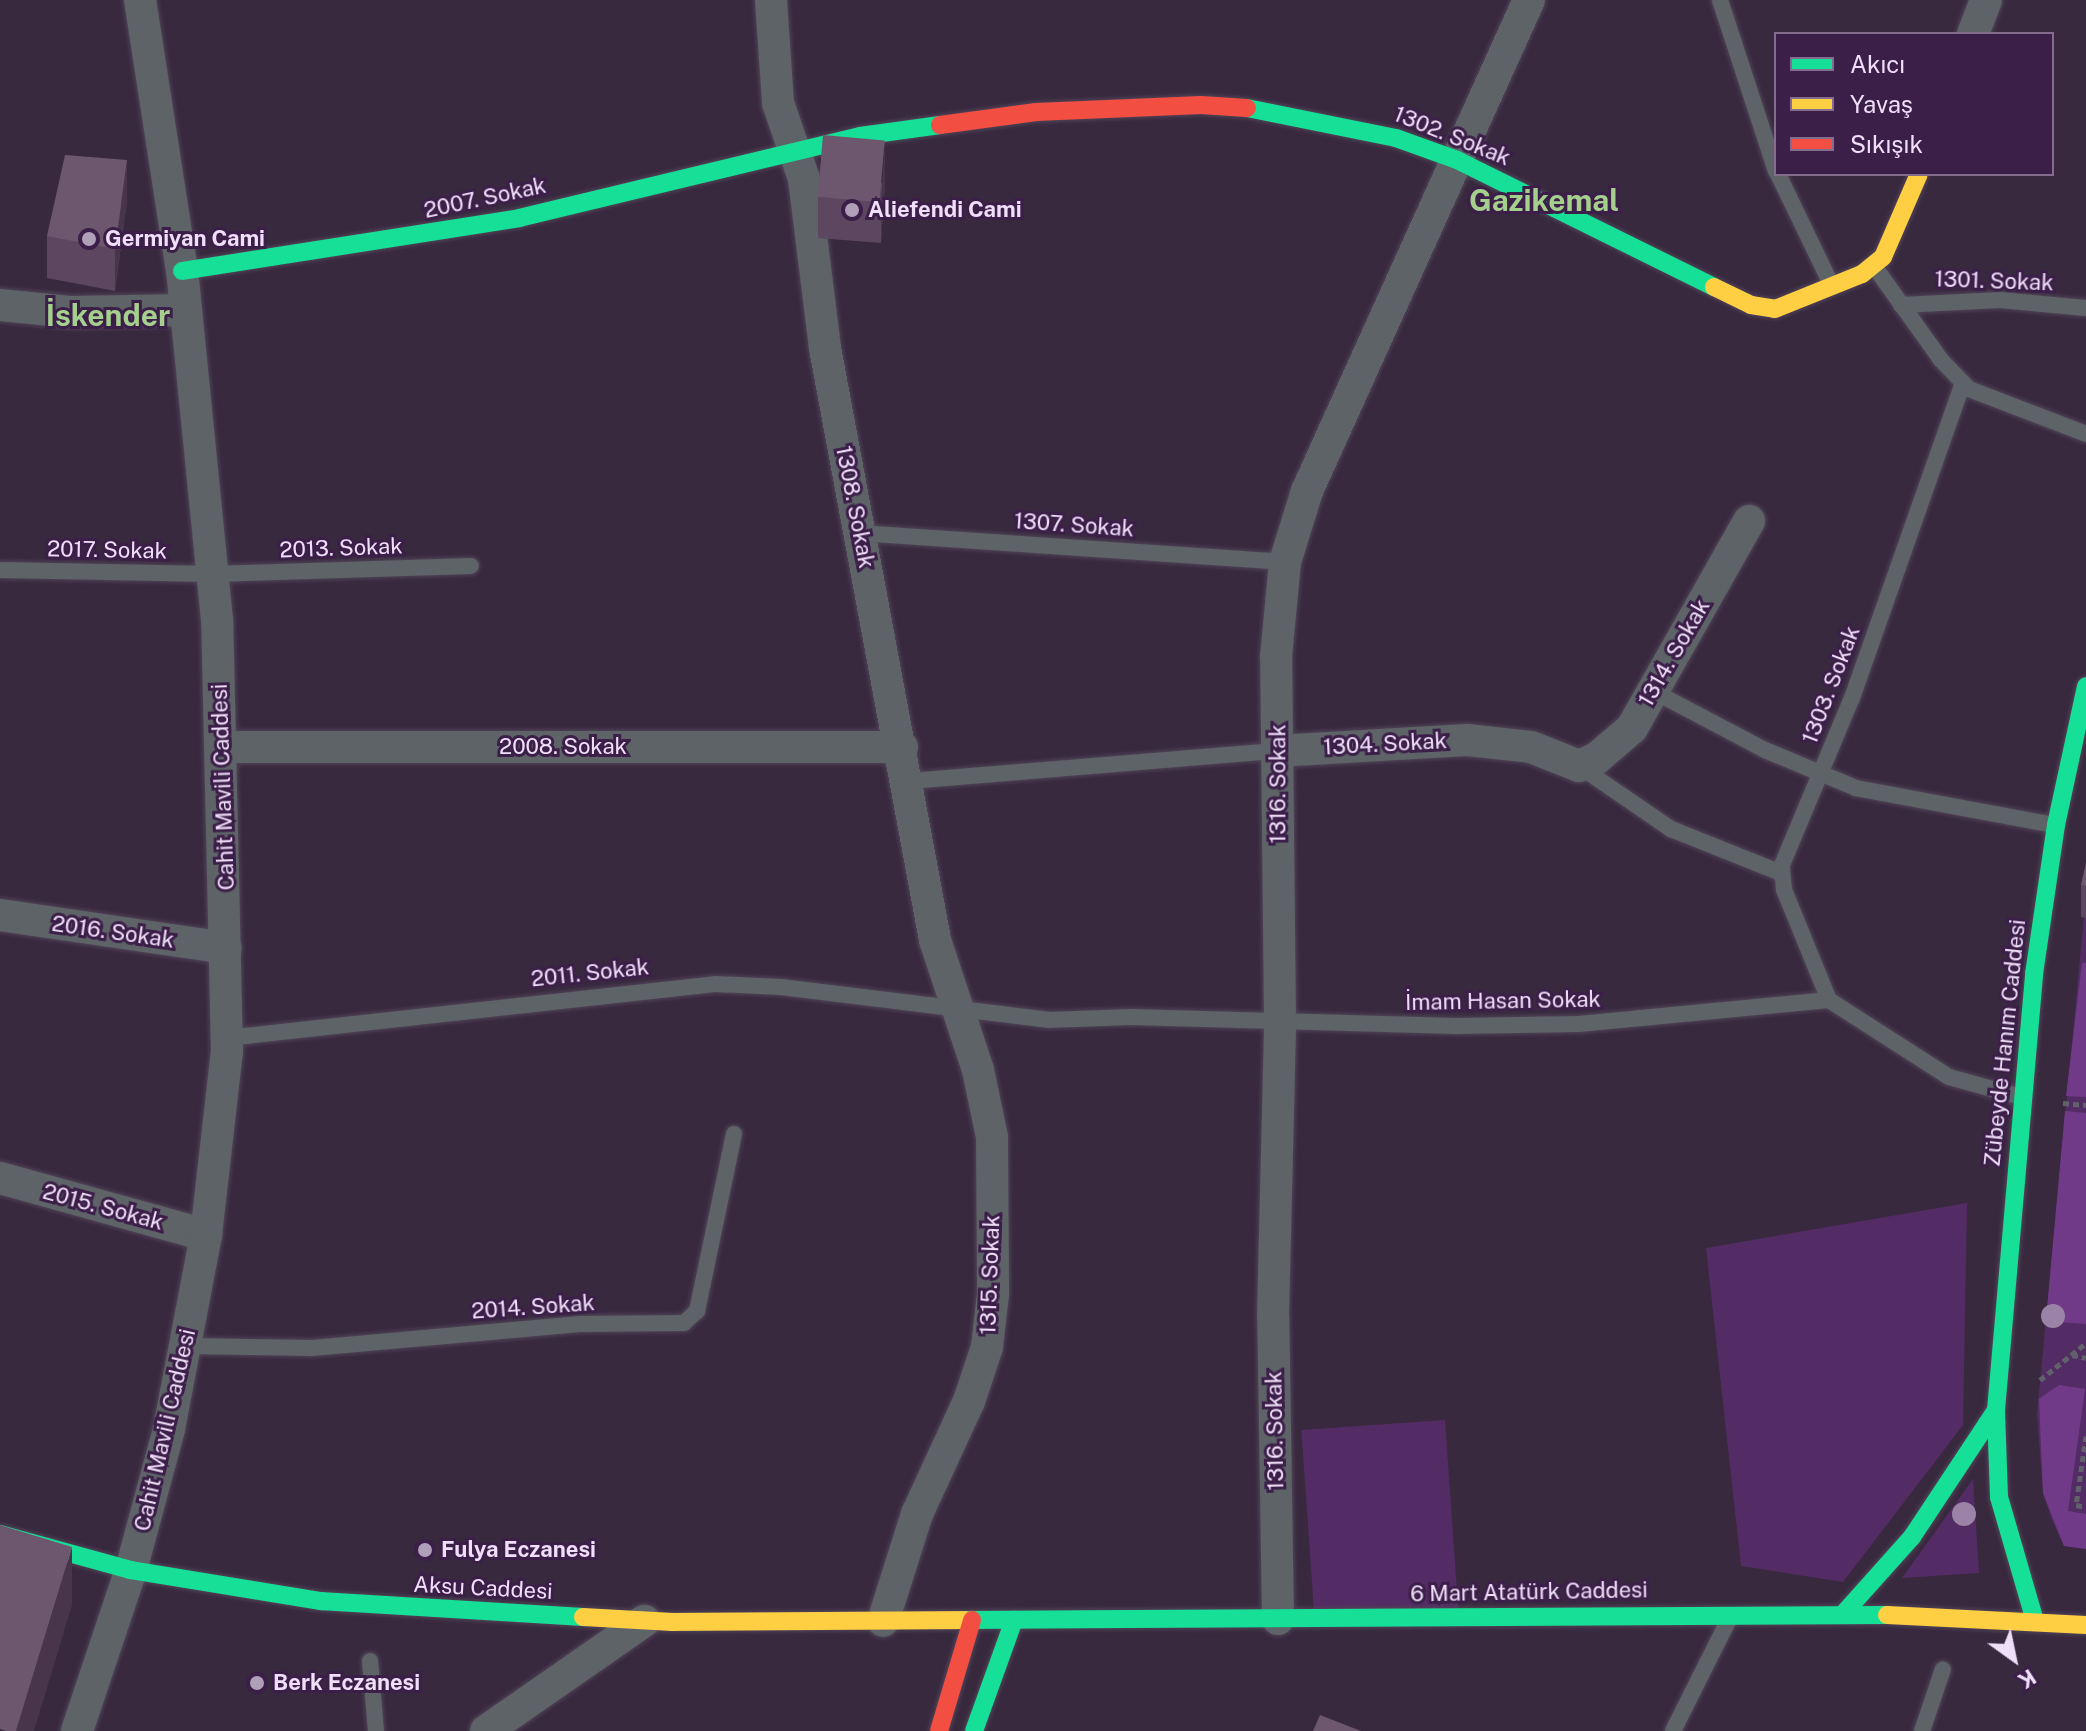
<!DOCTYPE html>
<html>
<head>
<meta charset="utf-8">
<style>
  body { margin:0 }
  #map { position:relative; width:2086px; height:1731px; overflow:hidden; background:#38293f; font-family:"Public Sans",sans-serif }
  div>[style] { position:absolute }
  .green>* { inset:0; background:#542c65; transform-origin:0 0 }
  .forest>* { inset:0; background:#713a89 }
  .path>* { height:5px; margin-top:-2.5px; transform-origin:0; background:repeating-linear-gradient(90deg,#606169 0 6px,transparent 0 10px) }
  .roads { filter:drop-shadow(0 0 2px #514457) drop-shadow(0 0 2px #514457) }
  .lane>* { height:16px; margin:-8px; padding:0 8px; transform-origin:8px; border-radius:8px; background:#5d6367 }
  .street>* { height:32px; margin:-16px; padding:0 16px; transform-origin:16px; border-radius:16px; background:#5d6367 }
  .fast>* { height:18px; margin:-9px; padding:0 9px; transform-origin:9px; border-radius:9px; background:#16e098 }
  .slow>* { height:18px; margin:-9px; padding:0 9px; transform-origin:9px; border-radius:9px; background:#ffcf43 }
  .jam>* { height:18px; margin:-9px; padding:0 9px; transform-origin:9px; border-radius:9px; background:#f24e42 }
  .trees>* { width:24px; height:24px; margin:-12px; border-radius:50%; background:#9a83a6 }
  .wall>* { inset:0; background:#5d465f }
  .shaded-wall>* { inset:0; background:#48344b }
  .building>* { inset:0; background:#6d576f; transform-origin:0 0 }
  .dots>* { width:22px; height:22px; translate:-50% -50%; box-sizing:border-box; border:4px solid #3c1f49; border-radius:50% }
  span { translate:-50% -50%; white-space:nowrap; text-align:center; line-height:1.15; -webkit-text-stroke:6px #3c1f49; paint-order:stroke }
  .street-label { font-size:22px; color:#f0dff9 }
  .poi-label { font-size:22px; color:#f0dff9; font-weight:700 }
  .left { translate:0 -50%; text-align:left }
  .district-label { font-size:30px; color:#a5cf8d; font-weight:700 }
  .legend { position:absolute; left:1774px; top:32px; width:280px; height:144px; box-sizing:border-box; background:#3c1f49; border:2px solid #846c8f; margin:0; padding:10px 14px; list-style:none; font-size:24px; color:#f0dff9 }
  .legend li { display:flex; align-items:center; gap:16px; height:40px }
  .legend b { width:40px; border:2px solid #846c8f }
  .north { position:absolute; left:1974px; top:1619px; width:80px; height:80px; -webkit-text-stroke:6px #3c1f49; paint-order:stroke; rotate:147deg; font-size:22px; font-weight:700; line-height:32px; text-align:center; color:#f0dff9 }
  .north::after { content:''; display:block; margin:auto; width:28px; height:36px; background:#f0dff9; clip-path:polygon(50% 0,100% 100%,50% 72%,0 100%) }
</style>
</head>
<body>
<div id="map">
  <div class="green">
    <div style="clip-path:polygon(2086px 895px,2086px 1549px,2064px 1546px,2052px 1520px,2043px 1493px,2037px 1414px)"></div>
    <div style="clip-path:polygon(1967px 1203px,1963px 1425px,1843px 1582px,1741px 1566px,1706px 1248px)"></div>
    <div style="left:1445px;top:1420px;width:191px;height:144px;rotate:86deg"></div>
    <div style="clip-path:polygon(1973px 1479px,1979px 1573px,1902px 1578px)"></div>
  </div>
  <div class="forest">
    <div style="clip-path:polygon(2082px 963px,2086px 963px,2086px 1097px,2066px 1096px)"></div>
    <div style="clip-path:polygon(2065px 1111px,2086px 1113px,2086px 1324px,2058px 1322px,2059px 1310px,2047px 1309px)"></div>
    <div style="clip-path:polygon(2059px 1385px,2085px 1389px,2068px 1511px,2086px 1514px,2086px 1549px,2064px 1546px,2043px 1493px,2039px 1399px)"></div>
  </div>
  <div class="path">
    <div style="left:2063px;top:1103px;width:23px;rotate:5deg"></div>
    <div style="left:2072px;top:1355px;width:14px;rotate:12deg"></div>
    <div style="left:2040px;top:1380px;width:59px;rotate:-38.8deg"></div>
    <div style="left:2086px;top:1436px;width:70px;rotate:98.2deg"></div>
    <div style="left:2076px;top:1505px;width:10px;rotate:11deg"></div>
  </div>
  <div class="roads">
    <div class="lane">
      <div style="left:1720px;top:0;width:180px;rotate:71.9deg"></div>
      <div style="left:1778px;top:174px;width:122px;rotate:64.3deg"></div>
      <div style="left:1874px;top:266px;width:115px;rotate:54.5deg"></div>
      <div style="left:1941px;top:360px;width:40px;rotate:46deg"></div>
      <div style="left:1969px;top:389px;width:125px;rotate:21deg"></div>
      <div style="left:1901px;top:305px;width:99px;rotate:-2.9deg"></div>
      <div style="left:2000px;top:300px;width:86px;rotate:5.3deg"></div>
      <div style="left:860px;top:533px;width:426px;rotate:3.9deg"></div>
      <div style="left:0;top:570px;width:213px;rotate:1.1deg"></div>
      <div style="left:213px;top:574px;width:258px;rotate:-1.8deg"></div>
      <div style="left:1653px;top:691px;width:127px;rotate:27.8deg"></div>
      <div style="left:1765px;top:750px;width:99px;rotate:22.7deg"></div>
      <div style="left:1856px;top:788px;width:201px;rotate:10.6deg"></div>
      <div style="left:1579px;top:766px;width:112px;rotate:34.4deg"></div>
      <div style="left:1671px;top:829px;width:118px;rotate:21.8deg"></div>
      <div style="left:909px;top:781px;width:369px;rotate:-4.7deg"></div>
      <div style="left:1829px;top:1000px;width:119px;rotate:-112.2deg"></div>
      <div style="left:1784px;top:890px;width:25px;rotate:-95deg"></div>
      <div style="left:1782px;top:865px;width:181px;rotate:-67.3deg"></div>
      <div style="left:1852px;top:698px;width:334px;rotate:-70.6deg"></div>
      <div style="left:227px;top:1038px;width:491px;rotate:-6.3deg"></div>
      <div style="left:715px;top:984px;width:66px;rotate:2.6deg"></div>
      <div style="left:781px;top:987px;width:269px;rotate:7deg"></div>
      <div style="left:1048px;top:1020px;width:83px;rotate:-2.1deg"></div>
      <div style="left:1131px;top:1017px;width:325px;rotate:1.6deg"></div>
      <div style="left:1456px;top:1026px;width:123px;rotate:-0.9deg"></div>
      <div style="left:1579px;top:1024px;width:251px;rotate:-5.5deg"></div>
      <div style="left:1829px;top:1000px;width:143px;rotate:32.7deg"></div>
      <div style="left:1949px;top:1077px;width:75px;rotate:15.5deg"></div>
      <div style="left:186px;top:1346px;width:126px;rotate:0.9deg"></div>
      <div style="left:312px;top:1348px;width:269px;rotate:-5.1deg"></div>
      <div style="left:580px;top:1324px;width:104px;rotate:-0.6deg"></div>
      <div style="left:684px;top:1323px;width:18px;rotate:-43deg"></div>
      <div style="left:697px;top:1311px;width:181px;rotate:-78.2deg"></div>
      <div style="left:370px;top:1661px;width:70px;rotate:85.1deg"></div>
      <div style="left:1673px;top:1731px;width:125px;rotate:-63.4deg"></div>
      <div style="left:1922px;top:1731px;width:65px;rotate:-71.3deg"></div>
    </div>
    <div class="street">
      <div style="left:771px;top:0;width:103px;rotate:86.1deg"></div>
      <div style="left:778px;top:103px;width:80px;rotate:71.1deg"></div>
      <div style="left:804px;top:179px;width:170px;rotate:82.9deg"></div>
      <div style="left:825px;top:348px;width:602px;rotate:79.47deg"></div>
      <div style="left:935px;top:940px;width:137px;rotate:71.7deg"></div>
      <div style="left:978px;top:1070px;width:68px;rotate:78.2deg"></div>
      <div style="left:992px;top:1137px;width:157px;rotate:89.6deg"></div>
      <div style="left:993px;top:1294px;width:53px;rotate:96.5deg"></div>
      <div style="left:987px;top:1347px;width:57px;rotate:108.4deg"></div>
      <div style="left:969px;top:1401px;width:124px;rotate:114.7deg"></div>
      <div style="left:917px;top:1514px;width:112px;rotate:107.6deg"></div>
      <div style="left:1973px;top:34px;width:36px;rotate:-69deg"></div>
      <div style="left:0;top:305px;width:70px;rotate:5.7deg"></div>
      <div style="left:70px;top:312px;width:116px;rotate:-1deg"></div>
      <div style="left:223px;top:747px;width:679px"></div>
      <div style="left:1277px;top:751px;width:190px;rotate:-3.3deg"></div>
      <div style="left:1467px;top:740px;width:64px;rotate:6.2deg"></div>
      <div style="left:1531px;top:747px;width:52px;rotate:21.6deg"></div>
      <div style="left:1579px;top:766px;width:20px;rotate:-24deg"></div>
      <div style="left:1597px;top:758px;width:46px;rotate:-40.6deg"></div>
      <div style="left:1632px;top:728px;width:238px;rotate:-60.5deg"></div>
      <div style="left:0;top:915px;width:228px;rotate:8.3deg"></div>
      <div style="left:0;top:1178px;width:214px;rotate:15.5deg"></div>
      <div style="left:1278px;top:1619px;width:303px;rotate:-90.9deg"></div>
      <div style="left:1273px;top:1316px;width:295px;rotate:-88.6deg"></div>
      <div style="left:1280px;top:1021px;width:364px;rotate:-90.6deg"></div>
      <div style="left:1276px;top:657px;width:95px;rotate:-84.6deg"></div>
      <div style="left:1285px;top:562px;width:74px;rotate:-72.8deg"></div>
      <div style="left:1307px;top:491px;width:539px;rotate:-65.67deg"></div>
      <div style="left:77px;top:1731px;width:170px;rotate:-71.5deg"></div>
      <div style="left:131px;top:1570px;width:146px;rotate:-74.9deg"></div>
      <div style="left:169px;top:1429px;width:197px;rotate:-79.2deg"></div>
      <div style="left:206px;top:1235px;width:184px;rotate:-83.5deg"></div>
      <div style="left:227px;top:1052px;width:432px;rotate:-91.3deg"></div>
      <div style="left:217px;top:620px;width:351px;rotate:-95.7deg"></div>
      <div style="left:182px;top:271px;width:274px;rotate:-98.8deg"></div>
      <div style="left:486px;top:1731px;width:193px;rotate:-34.8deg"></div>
    </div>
    <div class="fast">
      <div style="left:1247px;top:108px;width:152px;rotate:11.4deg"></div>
      <div style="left:1396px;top:138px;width:65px;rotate:19.8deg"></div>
      <div style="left:1457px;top:160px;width:287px;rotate:26.3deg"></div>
      <div style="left:182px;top:271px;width:341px;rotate:-8.9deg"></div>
      <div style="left:519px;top:218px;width:351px;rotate:-13.5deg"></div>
      <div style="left:860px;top:136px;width:81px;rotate:-7.8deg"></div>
      <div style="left:0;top:1534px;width:136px;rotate:15.4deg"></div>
      <div style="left:131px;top:1570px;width:193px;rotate:9.3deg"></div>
      <div style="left:321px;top:1601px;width:262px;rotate:3.5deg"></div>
      <div style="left:1844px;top:1613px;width:102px;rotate:-48.2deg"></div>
      <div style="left:1912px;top:1537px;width:152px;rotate:-56.5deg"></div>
      <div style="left:965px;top:1620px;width:922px;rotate:-0.31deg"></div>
      <div style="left:2035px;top:1621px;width:129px;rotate:-106.2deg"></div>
      <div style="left:1999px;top:1497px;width:87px;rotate:-92deg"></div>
      <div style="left:1996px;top:1410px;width:438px;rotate:-85deg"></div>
      <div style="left:2034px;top:974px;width:151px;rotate:-81.6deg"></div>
      <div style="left:2056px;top:825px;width:142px;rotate:-77.8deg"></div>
      <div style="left:974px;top:1731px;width:118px;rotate:-70.2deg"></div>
    </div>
    <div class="slow">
      <div style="left:1714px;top:287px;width:41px;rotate:25.9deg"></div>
      <div style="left:1751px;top:305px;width:24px;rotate:9deg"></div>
      <div style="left:1775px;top:309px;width:94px;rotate:-21.9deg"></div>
      <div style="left:1862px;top:274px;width:27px;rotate:-39deg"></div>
      <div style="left:1883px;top:257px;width:90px;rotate:-66.6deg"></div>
      <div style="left:1887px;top:1615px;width:199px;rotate:2.9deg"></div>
      <div style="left:583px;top:1617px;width:90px;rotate:3.2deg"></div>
      <div style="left:673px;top:1622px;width:292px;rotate:-0.4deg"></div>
    </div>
    <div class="jam">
      <div style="left:940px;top:125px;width:97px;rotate:-7.7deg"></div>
      <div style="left:1036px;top:112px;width:165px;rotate:-2.4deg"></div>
      <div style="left:1201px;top:105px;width:46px;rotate:3.7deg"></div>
      <div style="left:939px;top:1731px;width:116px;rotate:-73.4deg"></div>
    </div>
  </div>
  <div class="trees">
    <div style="left:2053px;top:1316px"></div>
    <div style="left:1964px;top:1514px"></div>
  </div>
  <div class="wall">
    <div style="clip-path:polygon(885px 182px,881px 243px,818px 238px,818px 197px)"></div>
    <div style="clip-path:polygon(127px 201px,115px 291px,47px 278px,47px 236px)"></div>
    <div style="clip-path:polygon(2086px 863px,2086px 918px,2081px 917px,2081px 885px)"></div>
  </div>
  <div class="shaded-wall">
    <div style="clip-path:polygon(885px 140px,885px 182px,881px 243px,881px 201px)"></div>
    <div style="clip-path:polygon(127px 160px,127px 201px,115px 291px,115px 249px)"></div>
    <div style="clip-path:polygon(72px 1547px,72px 1605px,34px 1731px,16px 1731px)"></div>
  </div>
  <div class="building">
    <div style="left:823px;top:135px;width:62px;height:62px;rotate:5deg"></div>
    <div style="clip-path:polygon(65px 155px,127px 160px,115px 249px,47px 236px)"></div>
    <div style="clip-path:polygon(2086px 863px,2086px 886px,2081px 885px)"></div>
    <div style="clip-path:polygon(0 1525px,72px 1547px,16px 1731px,6px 1731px,0 1729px)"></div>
    <div style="clip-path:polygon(1320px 1715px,1361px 1731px,1313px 1731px)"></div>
  </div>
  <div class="dots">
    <div style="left:852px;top:210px;background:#b09fb8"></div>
    <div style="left:89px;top:239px;background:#b09fb8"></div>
    <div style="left:425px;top:1550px;background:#b09fb8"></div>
    <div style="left:257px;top:1683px;background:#b09fb8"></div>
  </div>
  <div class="street-label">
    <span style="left:1452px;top:136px;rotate:22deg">1302. Sokak</span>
    <span style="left:485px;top:198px;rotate:-12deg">2007. Sokak</span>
    <span style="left:1994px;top:281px;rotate:2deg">1301. Sokak</span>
    <span style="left:855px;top:507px;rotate:79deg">1308. Sokak</span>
    <span style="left:1074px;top:525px;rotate:4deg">1307. Sokak</span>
    <span style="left:341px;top:548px;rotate:-2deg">2013. Sokak</span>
    <span style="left:107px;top:550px;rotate:1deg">2017. Sokak</span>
    <span style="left:1674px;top:653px;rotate:-60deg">1314. Sokak</span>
    <span style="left:1831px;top:685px;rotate:-69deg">1303. Sokak</span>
    <span style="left:1385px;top:744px;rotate:-3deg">1304. Sokak</span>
    <span style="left:563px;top:747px">2008. Sokak</span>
    <span style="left:1278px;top:784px;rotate:-90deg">1316. Sokak</span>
    <span style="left:223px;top:787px;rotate:-92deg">Cahit Mavili Caddesi</span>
    <span style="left:113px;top:932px;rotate:8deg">2016. Sokak</span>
    <span style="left:590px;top:973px;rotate:-6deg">2011. Sokak</span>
    <span style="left:1503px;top:1001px;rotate:-1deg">İmam Hasan Sokak</span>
    <span style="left:2005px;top:1043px;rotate:-84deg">Zübeyde Hanım Caddesi</span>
    <span style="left:103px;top:1207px;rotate:15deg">2015. Sokak</span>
    <span style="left:990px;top:1275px;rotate:-88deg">1315. Sokak</span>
    <span style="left:533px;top:1307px;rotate:-4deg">2014. Sokak</span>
    <span style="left:165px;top:1430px;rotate:-77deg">Cahit Mavili Caddesi</span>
    <span style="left:1275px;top:1431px;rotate:-91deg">1316. Sokak</span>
    <span style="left:483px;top:1588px;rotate:3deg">Aksu Caddesi</span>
    <span style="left:1529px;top:1592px;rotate:-1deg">6 Mart Atatürk Caddesi</span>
  </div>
  <div class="poi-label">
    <span class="left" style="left:868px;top:210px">Aliefendi Cami</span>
    <span class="left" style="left:105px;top:239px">Germiyan Cami</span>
    <span class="left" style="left:441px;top:1550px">Fulya Eczanesi</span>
    <span class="left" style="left:273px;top:1683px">Berk Eczanesi</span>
  </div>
  <div class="district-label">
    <span style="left:1544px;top:200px">Gazikemal</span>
    <span style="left:108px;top:315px">İskender</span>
  </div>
  <ul class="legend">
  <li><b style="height:10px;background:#16e098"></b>Akıcı</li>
  <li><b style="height:10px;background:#ffcf43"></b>Yavaş</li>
  <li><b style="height:10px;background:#f24e42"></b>Sıkışık</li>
  </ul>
  <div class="north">K</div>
</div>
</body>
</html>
